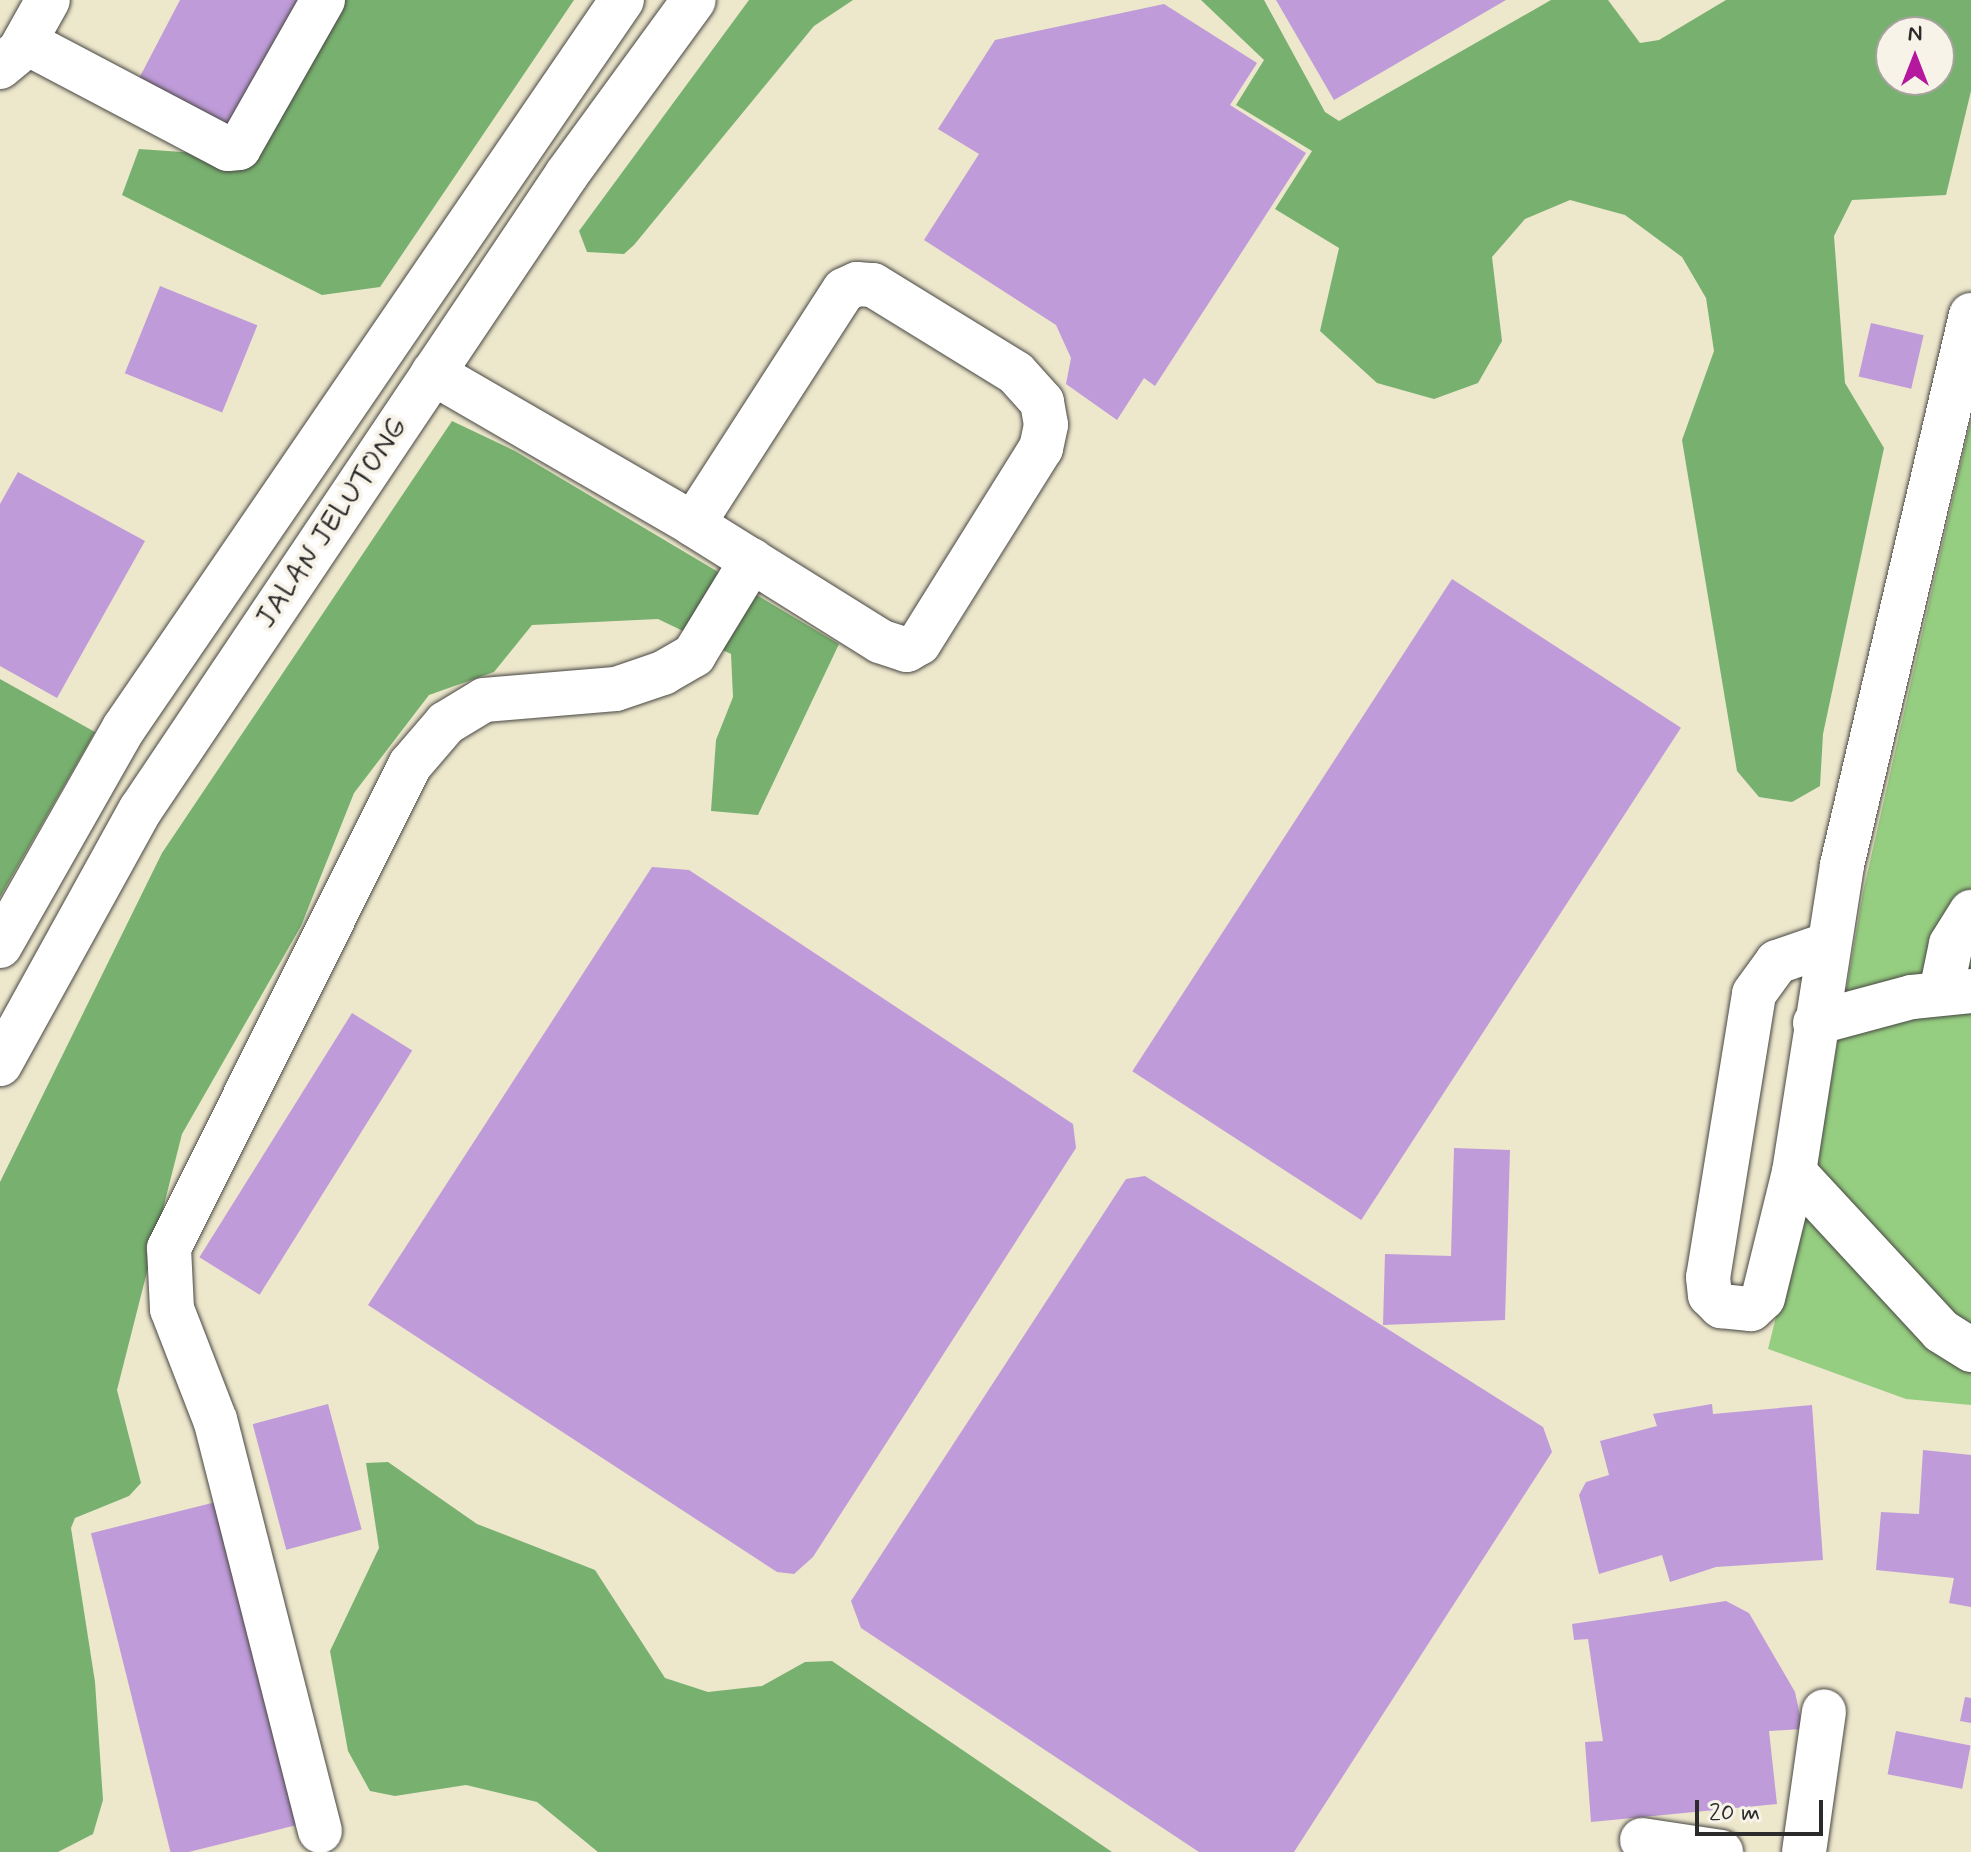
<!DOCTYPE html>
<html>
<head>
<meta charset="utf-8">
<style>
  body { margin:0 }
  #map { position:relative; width:1971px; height:1852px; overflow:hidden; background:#ede7cc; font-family:Mynerve,sans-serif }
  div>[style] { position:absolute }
  .green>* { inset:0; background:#96ce81 }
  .forest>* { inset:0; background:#78b16f }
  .building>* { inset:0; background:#bf9bd9; transform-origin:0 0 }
  .roads { filter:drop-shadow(0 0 2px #484743) drop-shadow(0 0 2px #484743) }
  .minor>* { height:44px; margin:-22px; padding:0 22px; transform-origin:22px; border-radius:22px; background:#fff }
  .major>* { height:44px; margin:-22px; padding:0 22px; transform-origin:22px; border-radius:22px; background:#fff }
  span { translate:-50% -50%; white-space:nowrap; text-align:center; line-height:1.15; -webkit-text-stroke:8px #f7f3e8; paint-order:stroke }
  .street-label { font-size:30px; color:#2b2b2b }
  .north { position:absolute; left:1875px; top:16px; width:80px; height:80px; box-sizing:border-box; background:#f7f3e8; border:2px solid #a5a39c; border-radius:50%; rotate:0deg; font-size:22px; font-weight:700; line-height:32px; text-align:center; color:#2b2b2b }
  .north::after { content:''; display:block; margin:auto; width:28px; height:36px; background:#b5179e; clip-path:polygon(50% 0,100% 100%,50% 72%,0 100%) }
  .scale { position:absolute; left:1695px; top:1800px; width:128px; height:36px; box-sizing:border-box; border:4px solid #2b2b2b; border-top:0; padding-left:10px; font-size:24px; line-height:28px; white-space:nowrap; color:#2b2b2b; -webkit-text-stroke:6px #f7f3e8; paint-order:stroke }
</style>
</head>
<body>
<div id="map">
  <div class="green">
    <div style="clip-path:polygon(1971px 419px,1971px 1405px,1906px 1399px,1768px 1349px,1823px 1128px,1863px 892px)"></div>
  </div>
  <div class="forest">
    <div style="clip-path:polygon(345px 0,574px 0,380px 287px,322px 295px,122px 195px,139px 149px,254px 157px)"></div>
    <div style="clip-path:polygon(749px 0,853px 0,814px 26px,634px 245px,624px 254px,587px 252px,579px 231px)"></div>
    <div style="clip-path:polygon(evenodd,1201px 0,1264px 0,1325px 112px,1339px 121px,1551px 0,1608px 0,1640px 43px,1659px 40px,1726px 0,1971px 0,1971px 91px,1946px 195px,1852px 200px,1834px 236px,1845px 383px,1884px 448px,1823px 734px,1820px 786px,1792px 802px,1759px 797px,1737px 771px,1682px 440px,1714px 351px,1706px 298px,1682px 257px,1625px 215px,1570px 200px,1525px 219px,1492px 257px,1502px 341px,1478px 383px,1434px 399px,1377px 383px,1320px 331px,1339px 248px,1275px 209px,1312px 151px,1236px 105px,1264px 60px,1201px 0,1891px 32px,1939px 32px,1939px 80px,1891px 80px,1891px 32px)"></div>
    <div style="clip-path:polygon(452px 421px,515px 451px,839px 644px,758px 815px,711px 811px,716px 740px,733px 697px,731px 654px,658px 619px,532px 625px,494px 672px,429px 695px,354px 793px,301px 926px,182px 1134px,117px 1390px,141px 1483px,129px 1496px,75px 1518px,71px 1528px,95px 1682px,103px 1800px,93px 1834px,58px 1852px,0 1852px,0 1182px,162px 853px)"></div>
    <div style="clip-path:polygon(0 679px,95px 732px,0 897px)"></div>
    <div style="clip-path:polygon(388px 1462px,477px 1524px,595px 1570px,665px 1678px,708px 1692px,762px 1686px,805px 1662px,832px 1661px,1112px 1852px,598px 1852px,537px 1802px,466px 1785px,395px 1796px,370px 1791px,348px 1751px,330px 1651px,379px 1548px,366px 1463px)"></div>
  </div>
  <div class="building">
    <div style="clip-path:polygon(180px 0,309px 0,236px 140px,134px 88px)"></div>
    <div style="clip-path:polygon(1276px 0,1506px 0,1334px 100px)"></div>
    <div style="clip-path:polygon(1164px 4px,1257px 63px,1230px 105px,1306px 153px,1155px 386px,1144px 378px,1117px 420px,1066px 384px,1071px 358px,1056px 325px,924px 240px,979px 154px,938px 129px,995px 40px)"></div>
    <div style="left:160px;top:286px;width:105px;height:94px;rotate:22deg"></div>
    <div style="left:1871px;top:323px;width:54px;height:55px;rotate:13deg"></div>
    <div style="clip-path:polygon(18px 472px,145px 541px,57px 698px,0 666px,0 504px)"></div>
    <div style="left:1452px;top:579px;width:273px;height:587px;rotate:33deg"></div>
    <div style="clip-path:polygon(652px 867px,689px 870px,1073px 1124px,1076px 1148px,813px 1557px,794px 1574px,777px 1572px,368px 1305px)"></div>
    <div style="left:352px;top:1013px;width:71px;height:288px;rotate:32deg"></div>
    <div style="clip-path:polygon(1454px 1148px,1510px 1150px,1505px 1320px,1383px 1325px,1385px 1254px,1451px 1256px)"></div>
    <div style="clip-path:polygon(1145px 1176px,1543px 1427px,1552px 1452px,1294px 1852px,1199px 1852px,861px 1628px,851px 1601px,1126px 1179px)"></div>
    <div style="left:328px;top:1404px;width:130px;height:78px;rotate:75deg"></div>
    <div style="clip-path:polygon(1712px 1404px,1713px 1414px,1812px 1405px,1823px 1560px,1716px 1567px,1670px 1582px,1662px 1555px,1599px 1574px,1579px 1495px,1586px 1482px,1609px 1475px,1600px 1441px,1657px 1426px,1653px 1414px)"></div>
    <div style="clip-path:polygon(1923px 1450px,1971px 1455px,1971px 1607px,1949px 1603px,1954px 1578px,1876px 1570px,1881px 1512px,1919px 1514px)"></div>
    <div style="left:220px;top:1501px;width:333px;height:133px;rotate:76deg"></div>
    <div style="clip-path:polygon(1726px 1601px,1749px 1613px,1795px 1692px,1803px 1729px,1769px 1731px,1777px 1804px,1591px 1822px,1585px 1742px,1603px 1741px,1588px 1639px,1574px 1640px,1572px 1624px)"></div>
    <div style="clip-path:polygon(1965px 1697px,1971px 1698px,1971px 1723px,1960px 1721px)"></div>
    <div style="left:1896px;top:1731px;width:76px;height:44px;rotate:11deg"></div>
  </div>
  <div class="roads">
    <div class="minor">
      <div style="left:25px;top:42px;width:229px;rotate:27.8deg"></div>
      <div style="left:228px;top:149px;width:11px;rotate:-5deg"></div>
      <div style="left:239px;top:148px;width:170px;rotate:-60.4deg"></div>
      <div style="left:0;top:67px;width:26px;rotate:-40deg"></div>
      <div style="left:20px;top:50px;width:57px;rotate:-60.8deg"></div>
      <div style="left:857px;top:284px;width:16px;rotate:4deg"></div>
      <div style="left:873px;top:285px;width:168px;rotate:31.6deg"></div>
      <div style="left:1016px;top:373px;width:39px;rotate:48deg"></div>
      <div style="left:1042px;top:402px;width:23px;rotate:80deg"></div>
      <div style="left:1046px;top:425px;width:24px;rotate:102deg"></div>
      <div style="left:1041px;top:448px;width:230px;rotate:122deg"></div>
      <div style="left:919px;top:643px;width:14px;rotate:150deg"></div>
      <div style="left:907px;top:650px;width:28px;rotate:-162deg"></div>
      <div style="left:880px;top:641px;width:221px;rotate:-148deg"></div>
      <div style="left:693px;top:524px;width:278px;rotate:-57.2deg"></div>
      <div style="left:844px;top:290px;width:14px;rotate:-25deg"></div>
      <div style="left:433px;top:373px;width:301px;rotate:30.1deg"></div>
      <div style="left:1826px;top:945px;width:52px;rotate:160.9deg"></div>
      <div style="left:1777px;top:962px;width:39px;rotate:126deg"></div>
      <div style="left:1754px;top:994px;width:287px;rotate:99.2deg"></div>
      <div style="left:1708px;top:1277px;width:18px;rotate:84deg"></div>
      <div style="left:1710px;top:1295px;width:16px;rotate:45deg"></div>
      <div style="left:1721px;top:1306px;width:30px;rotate:6deg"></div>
      <div style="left:1751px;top:1309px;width:16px;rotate:-43deg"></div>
      <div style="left:1763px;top:1298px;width:130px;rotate:-76.2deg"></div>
      <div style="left:1794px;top:1172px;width:311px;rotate:-81.1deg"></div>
      <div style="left:1842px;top:865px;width:565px;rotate:-76.8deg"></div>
      <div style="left:1941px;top:992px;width:49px;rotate:-78.2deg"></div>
      <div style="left:1951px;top:944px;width:38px;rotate:-58deg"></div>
      <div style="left:1815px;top:1023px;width:100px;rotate:-15deg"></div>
      <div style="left:1912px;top:997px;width:59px;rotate:-5.8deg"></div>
      <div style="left:1794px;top:1172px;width:217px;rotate:47.2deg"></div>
      <div style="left:1941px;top:1331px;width:36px;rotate:32deg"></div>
      <div style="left:320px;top:1831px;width:424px;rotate:-104.3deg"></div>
      <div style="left:215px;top:1420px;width:119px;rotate:-111.2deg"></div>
      <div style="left:172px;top:1309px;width:61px;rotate:-92.8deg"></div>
      <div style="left:169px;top:1248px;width:540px;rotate:-63.48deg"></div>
      <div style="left:410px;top:765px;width:55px;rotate:-49.4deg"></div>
      <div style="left:446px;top:723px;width:44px;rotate:-31.2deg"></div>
      <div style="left:484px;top:700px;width:132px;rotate:-4.8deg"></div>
      <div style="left:616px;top:689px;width:50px;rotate:-18.8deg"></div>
      <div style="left:663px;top:673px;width:36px;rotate:-30deg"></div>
      <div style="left:694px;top:655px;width:111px;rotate:-58.6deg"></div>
      <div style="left:1642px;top:1840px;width:80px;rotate:8.6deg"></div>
      <div style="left:1804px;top:1852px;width:142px;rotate:-81.9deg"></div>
    </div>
    <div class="major">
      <div style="left:0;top:946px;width:251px;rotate:-60.4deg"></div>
      <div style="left:124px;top:728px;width:882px;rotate:-55.63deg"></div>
      <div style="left:0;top:1064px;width:291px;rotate:-61.1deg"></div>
      <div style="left:141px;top:809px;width:765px;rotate:-56.14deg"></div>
      <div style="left:567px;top:174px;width:215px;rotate:-53.9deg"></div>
    </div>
  </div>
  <div class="street-label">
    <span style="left:332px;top:523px;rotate:-56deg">JALAN JELUTONG</span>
  </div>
  <div class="north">N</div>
  <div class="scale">20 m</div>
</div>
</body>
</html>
